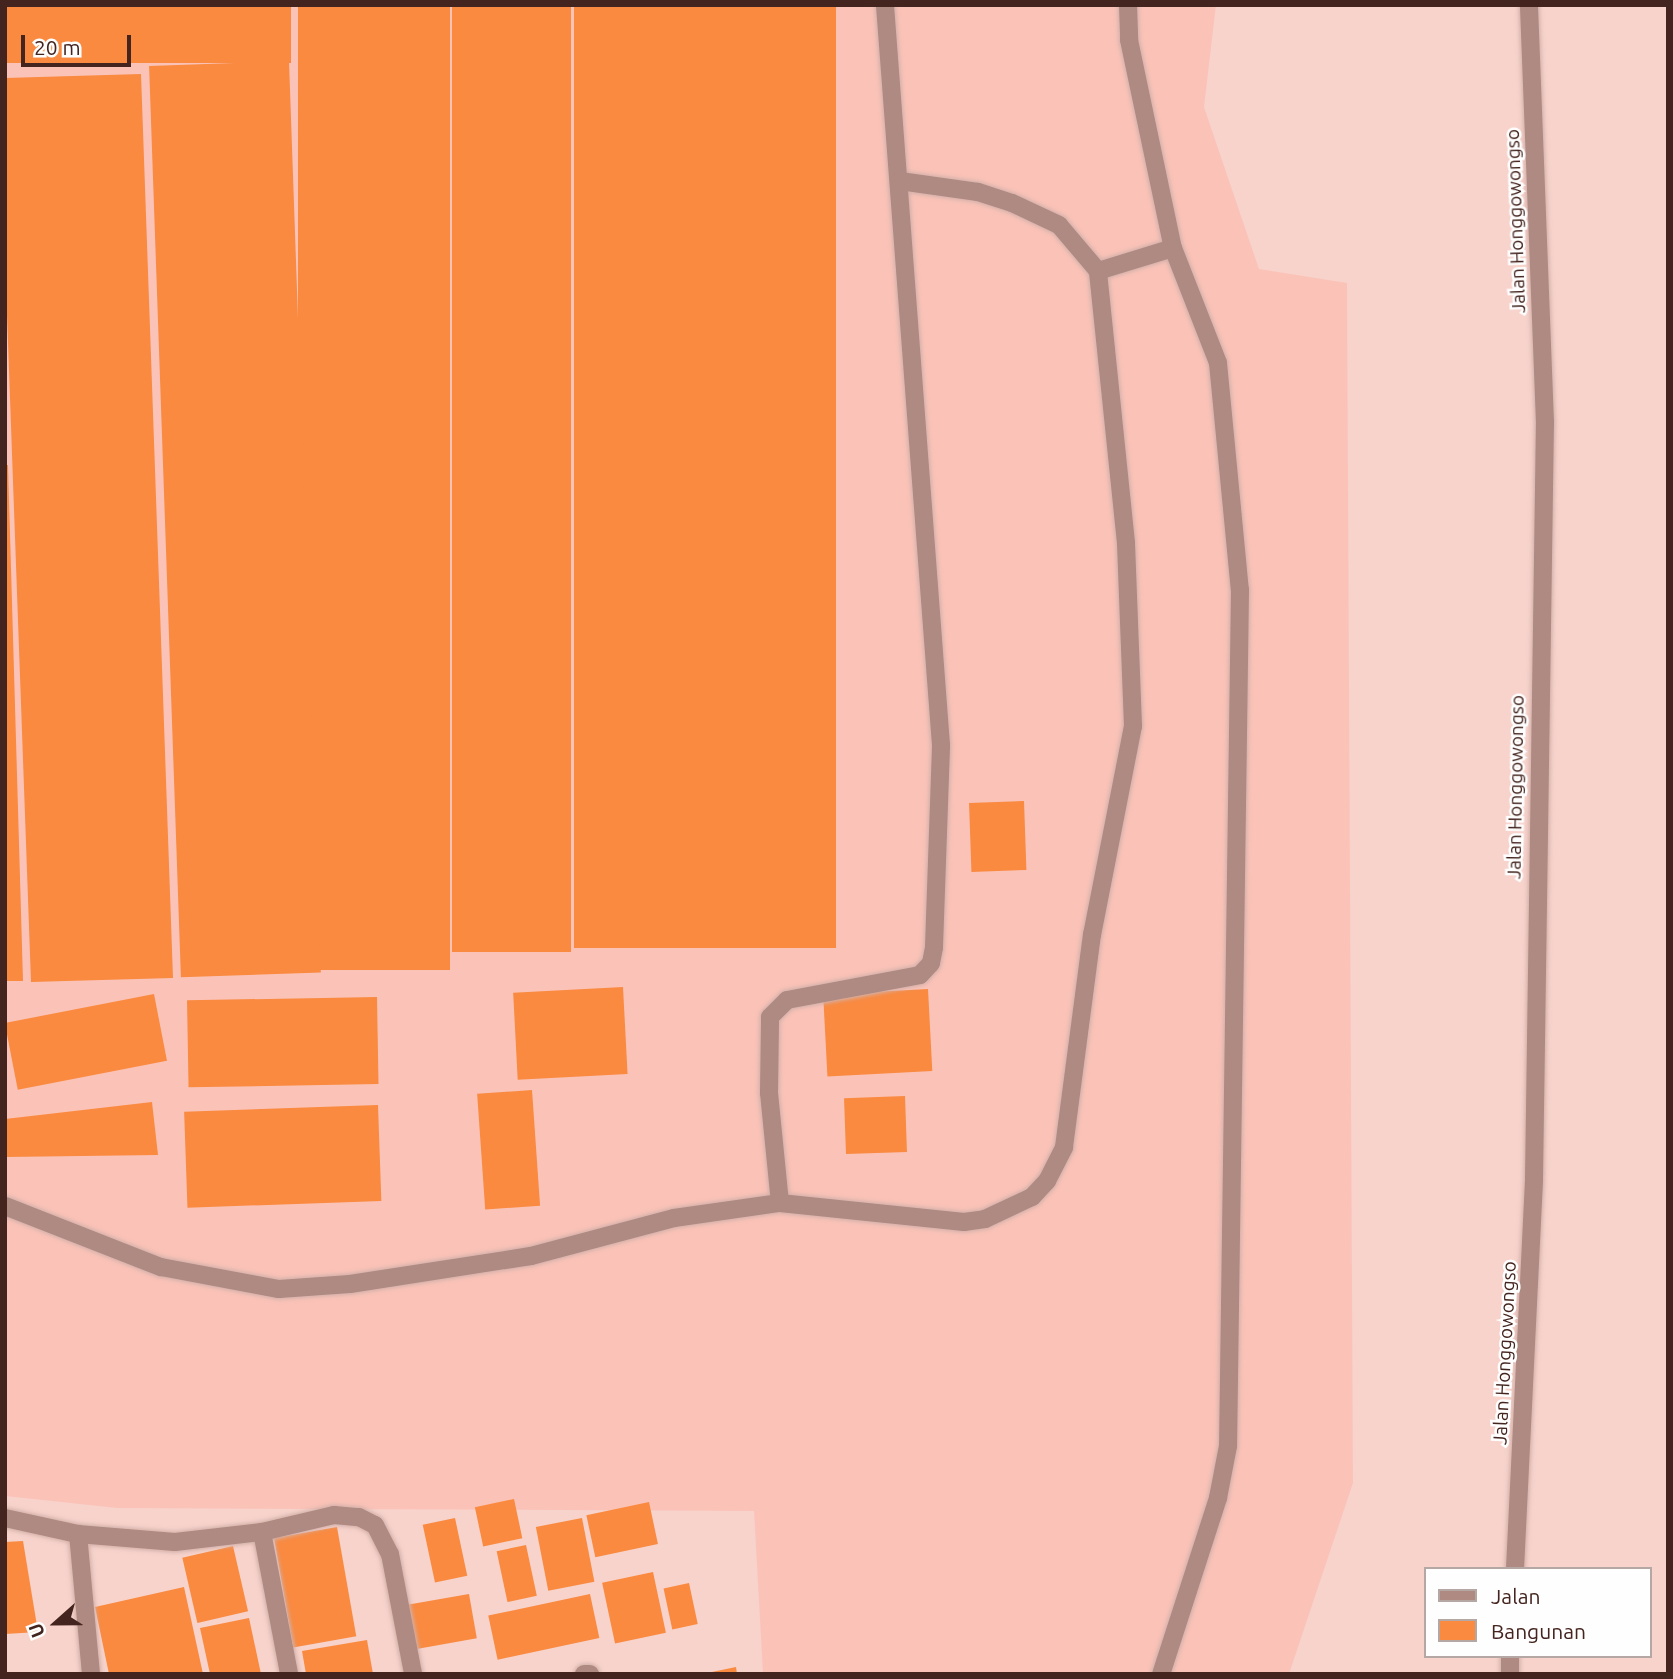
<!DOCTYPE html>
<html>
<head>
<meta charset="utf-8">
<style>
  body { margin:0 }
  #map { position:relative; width:1673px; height:1679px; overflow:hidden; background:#f7d3cc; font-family:Ubuntu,sans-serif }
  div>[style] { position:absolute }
  .built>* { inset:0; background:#fbc3b8 }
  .building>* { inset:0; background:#f98a40; transform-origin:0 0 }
  .roads { filter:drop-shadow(0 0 2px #d3b0a9) drop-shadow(0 0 2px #d3b0a9) }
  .minor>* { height:18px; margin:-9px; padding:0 9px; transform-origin:9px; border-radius:9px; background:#ae8a83 }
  span { translate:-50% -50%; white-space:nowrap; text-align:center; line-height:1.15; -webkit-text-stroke:5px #fefefe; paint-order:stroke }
  .street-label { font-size:19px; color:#44241e }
  .frame { position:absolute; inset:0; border:7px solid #44241e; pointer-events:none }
  .legend { position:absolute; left:1424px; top:1567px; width:228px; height:91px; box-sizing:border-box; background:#fefefe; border:2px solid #b4a7a4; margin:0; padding:9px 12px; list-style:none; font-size:21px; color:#44241e }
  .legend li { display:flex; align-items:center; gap:14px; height:35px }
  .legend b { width:35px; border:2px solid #b4a7a4 }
  .north { position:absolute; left:21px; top:1588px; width:70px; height:70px; -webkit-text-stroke:5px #fefefe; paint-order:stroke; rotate:249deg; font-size:19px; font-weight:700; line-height:28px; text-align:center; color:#44241e }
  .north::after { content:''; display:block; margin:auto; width:24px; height:32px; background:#44241e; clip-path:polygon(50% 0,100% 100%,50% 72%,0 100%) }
  .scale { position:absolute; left:21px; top:35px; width:110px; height:32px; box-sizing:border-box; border:4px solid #44241e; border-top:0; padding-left:9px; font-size:21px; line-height:24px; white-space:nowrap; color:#44241e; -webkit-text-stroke:5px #fefefe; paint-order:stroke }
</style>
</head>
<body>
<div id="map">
  <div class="built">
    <div style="clip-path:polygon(5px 5px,1216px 5px,1204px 107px,1259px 269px,1347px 283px,1353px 1483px,1289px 1674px,763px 1674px,754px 1511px,117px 1508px,5px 1496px)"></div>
  </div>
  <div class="building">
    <div style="left:5px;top:5px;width:286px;height:58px"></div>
    <div style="left:298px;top:5px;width:152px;height:965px"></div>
    <div style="left:452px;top:5px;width:119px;height:947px"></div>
    <div style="left:574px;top:5px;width:262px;height:943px"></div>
    <div style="left:289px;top:61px;width:912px;height:140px;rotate:88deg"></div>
    <div style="clip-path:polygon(141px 74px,173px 978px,31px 982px,5px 259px,5px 78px)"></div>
    <div style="clip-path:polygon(5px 465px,8px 465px,23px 981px,5px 981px)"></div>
    <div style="left:1024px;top:801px;width:69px;height:55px;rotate:88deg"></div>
    <div style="left:623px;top:987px;width:87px;height:110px;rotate:87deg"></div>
    <div style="left:928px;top:989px;width:82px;height:105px;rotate:87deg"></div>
    <div style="left:154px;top:994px;width:68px;height:152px;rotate:79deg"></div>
    <div style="left:377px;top:997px;width:87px;height:190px;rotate:89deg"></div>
    <div style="left:532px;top:1090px;width:116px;height:55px;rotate:86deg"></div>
    <div style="left:905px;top:1096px;width:56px;height:61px;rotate:88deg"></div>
    <div style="clip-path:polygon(152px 1102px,158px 1155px,5px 1157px,5px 1119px)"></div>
    <div style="left:378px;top:1105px;width:96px;height:194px;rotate:88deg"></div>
    <div style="left:514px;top:1499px;width:40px;height:40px;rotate:78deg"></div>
    <div style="left:649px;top:1502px;width:43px;height:64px;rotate:78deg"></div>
    <div style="left:455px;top:1518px;width:59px;height:33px;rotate:78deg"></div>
    <div style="left:582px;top:1518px;width:65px;height:47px;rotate:79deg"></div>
    <div style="left:337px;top:1527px;width:111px;height:64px;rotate:80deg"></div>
    <div style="clip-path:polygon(23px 1541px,38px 1632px,5px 1634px,5px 1542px)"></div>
    <div style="left:526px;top:1545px;width:52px;height:30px;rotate:78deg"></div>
    <div style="left:233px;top:1546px;width:67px;height:52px;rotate:77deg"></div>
    <div style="left:653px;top:1572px;width:62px;height:52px;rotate:78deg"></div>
    <div style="left:689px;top:1583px;width:42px;height:26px;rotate:78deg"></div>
    <div style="clip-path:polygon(184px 1587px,203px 1674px,109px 1674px,95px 1607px)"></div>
    <div style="left:469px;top:1594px;width:45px;height:61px;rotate:80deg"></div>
    <div style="left:590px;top:1594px;width:45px;height:104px;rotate:78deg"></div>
    <div style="clip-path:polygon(249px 1618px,261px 1674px,210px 1674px,200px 1628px)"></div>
    <div style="clip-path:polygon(367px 1640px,373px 1674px,306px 1674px,302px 1651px)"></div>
    <div style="clip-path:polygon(736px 1667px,737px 1674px,707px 1674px,707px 1673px)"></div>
  </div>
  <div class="roads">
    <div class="minor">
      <div style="left:1128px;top:5px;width:35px;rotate:88deg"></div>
      <div style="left:1129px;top:40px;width:213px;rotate:78.1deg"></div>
      <div style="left:1173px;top:248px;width:123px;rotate:68.6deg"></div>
      <div style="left:1218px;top:363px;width:228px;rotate:84.5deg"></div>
      <div style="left:1240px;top:590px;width:856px;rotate:90.8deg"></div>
      <div style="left:1228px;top:1446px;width:53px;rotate:100.9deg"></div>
      <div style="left:1218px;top:1498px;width:185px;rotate:107.9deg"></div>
      <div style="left:1098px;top:271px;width:78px;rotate:-17deg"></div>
      <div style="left:780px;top:1203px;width:111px;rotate:-95.7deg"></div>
      <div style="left:769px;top:1093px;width:76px;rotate:-89.2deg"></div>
      <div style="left:770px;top:1017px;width:24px;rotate:-45deg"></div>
      <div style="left:787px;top:1000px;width:135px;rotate:-10.6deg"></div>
      <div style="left:920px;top:975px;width:16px;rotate:-47deg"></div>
      <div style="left:931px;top:963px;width:16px;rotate:-79deg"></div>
      <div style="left:934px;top:947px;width:202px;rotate:-88deg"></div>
      <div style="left:941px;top:745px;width:742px;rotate:-94.33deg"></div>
      <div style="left:5px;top:1206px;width:168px;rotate:21.4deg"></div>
      <div style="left:161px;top:1267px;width:120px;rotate:10.6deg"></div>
      <div style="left:279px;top:1289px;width:71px;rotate:-4deg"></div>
      <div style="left:350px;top:1284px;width:183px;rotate:-8.8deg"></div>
      <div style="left:531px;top:1256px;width:148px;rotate:-14.9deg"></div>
      <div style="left:674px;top:1218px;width:107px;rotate:-8.1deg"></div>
      <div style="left:780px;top:1203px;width:185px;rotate:5.9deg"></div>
      <div style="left:964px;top:1222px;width:21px;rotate:-8deg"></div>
      <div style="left:985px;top:1219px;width:52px;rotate:-25.1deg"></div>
      <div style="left:1032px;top:1197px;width:22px;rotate:-47deg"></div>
      <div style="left:1047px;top:1181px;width:38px;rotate:-63deg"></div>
      <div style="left:1064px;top:1147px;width:214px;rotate:-82.5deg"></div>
      <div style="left:1092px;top:935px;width:213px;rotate:-78.9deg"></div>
      <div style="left:1133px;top:726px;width:183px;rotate:-92.2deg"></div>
      <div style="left:1126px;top:543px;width:273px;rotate:-95.9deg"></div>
      <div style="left:1098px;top:271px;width:60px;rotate:-130.3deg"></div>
      <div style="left:1059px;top:225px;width:52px;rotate:-154.9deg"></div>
      <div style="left:1012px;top:203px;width:36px;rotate:-162deg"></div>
      <div style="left:978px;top:192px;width:79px;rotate:-172deg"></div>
      <div style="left:5px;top:1518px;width:75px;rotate:12.4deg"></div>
      <div style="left:78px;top:1534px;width:97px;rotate:4.7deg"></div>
      <div style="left:175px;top:1542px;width:88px;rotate:-6.6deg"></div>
      <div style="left:262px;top:1532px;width:74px;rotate:-13.3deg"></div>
      <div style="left:334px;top:1515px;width:25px;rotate:5deg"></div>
      <div style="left:359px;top:1517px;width:18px;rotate:27deg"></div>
      <div style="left:375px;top:1525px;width:33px;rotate:63deg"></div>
      <div style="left:390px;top:1554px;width:122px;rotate:79.1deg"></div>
      <div style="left:262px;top:1532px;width:145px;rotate:79.2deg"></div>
      <div style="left:78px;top:1534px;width:141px;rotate:84.7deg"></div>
      <div style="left:1515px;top:1569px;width:390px;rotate:-87.2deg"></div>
      <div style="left:1534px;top:1179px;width:756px;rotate:-89.17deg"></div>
      <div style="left:1545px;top:423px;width:418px;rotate:-92.2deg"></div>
      <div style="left:584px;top:1674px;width:6px"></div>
      <div style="left:1510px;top:1674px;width:18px;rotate:-90deg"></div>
    </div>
  </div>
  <div class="street-label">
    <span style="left:1516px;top:221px;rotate:-92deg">Jalan Honggowongso</span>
    <span style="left:1516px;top:787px;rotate:-89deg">Jalan Honggowongso</span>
    <span style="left:1505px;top:1353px;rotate:-87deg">Jalan Honggowongso</span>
  </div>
  <div class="frame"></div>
  <ul class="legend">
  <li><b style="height:9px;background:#ae8a83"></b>Jalan</li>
  <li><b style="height:19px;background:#f98a40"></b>Bangunan</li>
  </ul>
  <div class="north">U</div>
  <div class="scale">20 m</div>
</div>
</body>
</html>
